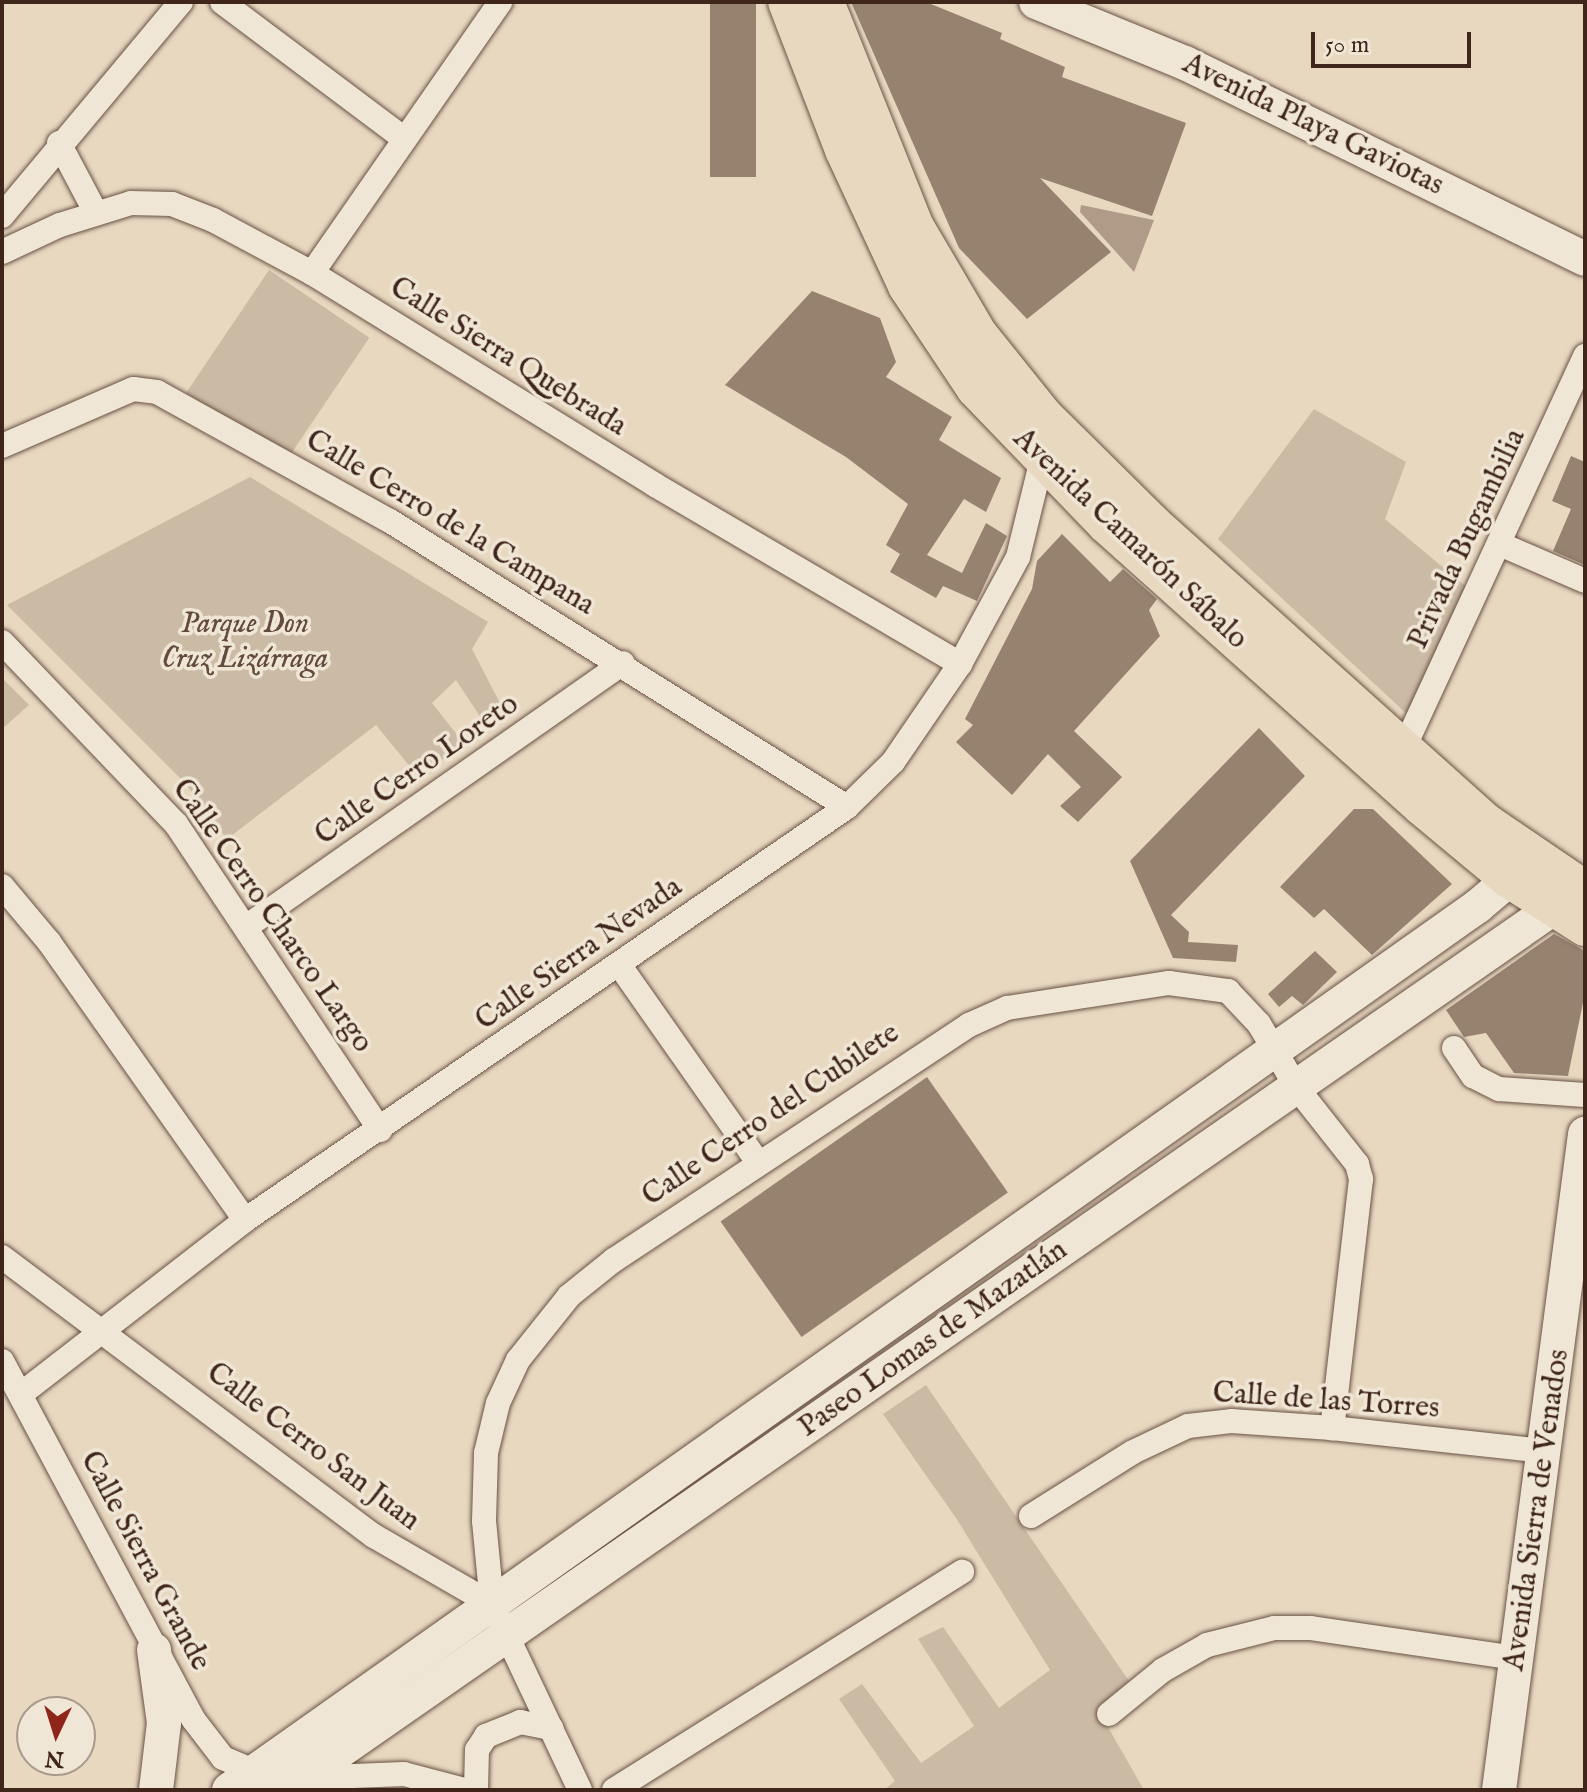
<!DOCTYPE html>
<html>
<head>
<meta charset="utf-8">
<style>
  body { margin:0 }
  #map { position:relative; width:1587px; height:1792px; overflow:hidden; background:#e8d8c0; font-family:"IM FELL English",serif }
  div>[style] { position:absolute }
  .green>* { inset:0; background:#cbbaa4; transform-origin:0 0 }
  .water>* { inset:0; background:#af9b88 }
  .building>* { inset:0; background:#978270; transform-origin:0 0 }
  .roads { filter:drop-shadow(0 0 2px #695244) drop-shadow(0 0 2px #695244) }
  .street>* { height:24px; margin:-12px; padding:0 12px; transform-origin:12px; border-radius:12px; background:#f0e6d6 }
  .secondary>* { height:34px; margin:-17px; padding:0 17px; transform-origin:17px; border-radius:17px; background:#f0e6d6 }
  .primary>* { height:38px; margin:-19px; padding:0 19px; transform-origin:19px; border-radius:19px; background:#e8d8c0 }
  span { translate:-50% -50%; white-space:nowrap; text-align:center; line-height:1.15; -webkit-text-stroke:7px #f0e6d6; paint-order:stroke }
  .street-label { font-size:30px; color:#3f251a }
  .park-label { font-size:30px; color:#624a3c; font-style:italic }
  .frame { position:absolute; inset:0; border:4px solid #3f251a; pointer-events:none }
  .north { position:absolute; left:16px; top:1696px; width:80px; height:80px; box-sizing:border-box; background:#f0e6d6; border:2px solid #a9998b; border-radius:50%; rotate:184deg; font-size:22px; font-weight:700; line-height:32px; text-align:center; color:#3f251a }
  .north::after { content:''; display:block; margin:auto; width:28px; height:36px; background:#8f2418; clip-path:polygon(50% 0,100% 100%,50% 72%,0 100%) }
  .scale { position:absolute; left:1311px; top:32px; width:160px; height:36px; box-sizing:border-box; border:4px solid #3f251a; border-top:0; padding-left:10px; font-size:24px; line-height:28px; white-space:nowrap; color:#3f251a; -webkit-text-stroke:6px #f0e6d6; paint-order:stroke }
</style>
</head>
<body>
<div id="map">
  <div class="green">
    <div style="left:269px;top:270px;width:121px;height:148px;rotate:34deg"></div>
    <div style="clip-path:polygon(1314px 409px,1406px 462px,1385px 519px,1469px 589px,1407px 714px,1218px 539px)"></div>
    <div style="clip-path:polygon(250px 477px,488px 622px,472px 649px,504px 711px,485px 724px,456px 680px,432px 703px,462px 741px,421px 780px,376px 725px,227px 839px,184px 782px,7px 605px)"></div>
    <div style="clip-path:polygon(2px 678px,29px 705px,2px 729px)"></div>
    <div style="clip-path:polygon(926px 1385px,1129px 1681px,1097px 1708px,1144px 1790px,884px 1790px,895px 1781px,839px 1699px,862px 1684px,921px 1763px,974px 1726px,918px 1639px,943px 1627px,999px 1708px,1050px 1670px,956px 1518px,883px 1414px)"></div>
  </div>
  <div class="water">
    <div style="clip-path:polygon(1081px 205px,1154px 220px,1134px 272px,1080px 212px)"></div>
  </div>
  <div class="building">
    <div style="left:710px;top:2px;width:46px;height:175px"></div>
    <div style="clip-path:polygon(851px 2px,926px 2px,1002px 33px,1000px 39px,1065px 67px,1062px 77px,1186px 123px,1152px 216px,1040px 178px,1111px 252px,1027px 319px,959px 248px)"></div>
    <div style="clip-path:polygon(812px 291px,880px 318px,896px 362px,886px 377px,952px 417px,939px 440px,1001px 478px,986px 512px,964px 499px,927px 555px,962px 573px,986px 523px,1007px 536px,977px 601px,943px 586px,936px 598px,890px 572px,900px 554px,886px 545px,908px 504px,846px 457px,725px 385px)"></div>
    <div style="clip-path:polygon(1571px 456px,1585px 462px,1585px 565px,1553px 551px,1571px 509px,1552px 501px)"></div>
    <div style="clip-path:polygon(1062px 534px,1110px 582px,1123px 569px,1157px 599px,1149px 610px,1160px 636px,1074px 731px,1122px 777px,1078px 822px,1060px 806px,1081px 787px,1048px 754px,1012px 795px,956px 742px,973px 725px,965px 719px,1032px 589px,1037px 561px)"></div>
    <div style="clip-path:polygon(1259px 728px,1305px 776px,1171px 915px,1189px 932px,1188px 942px,1238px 945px,1236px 962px,1173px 958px,1130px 861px)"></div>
    <div style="clip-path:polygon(1354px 809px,1373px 809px,1452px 884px,1372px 955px,1324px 909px,1314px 918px,1280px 887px)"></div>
    <div style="clip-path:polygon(1554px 934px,1585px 951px,1585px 993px,1568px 1076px,1514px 1073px,1486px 1033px,1464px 1037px,1446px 1010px)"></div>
    <div style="clip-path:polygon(1315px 951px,1337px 972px,1303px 1005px,1292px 996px,1279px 1007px,1268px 994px)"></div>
    <div style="left:927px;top:1077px;width:141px;height:252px;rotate:55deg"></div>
  </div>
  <div class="roads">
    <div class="street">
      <div style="left:222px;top:2px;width:226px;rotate:36.9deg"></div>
      <div style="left:59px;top:143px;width:79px;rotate:62.1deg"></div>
      <div style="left:2px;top:216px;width:279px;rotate:-50.1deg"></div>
      <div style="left:2px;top:252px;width:64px;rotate:-25deg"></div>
      <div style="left:60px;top:225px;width:74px;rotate:-17.2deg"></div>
      <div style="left:131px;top:203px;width:41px;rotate:1.4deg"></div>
      <div style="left:172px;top:204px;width:44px;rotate:21.3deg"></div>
      <div style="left:213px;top:220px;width:112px;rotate:28.2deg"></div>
      <div style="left:312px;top:273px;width:403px;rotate:31.7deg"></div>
      <div style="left:655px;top:485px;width:354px;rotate:30.4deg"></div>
      <div style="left:312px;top:273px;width:330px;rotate:-55.2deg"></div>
      <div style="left:2px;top:446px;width:143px;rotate:-23.5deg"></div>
      <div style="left:133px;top:389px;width:24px;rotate:7deg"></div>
      <div style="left:157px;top:392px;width:266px;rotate:29deg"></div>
      <div style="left:390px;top:521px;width:539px;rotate:32.04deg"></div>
      <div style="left:1502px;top:545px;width:90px;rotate:23.4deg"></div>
      <div style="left:2px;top:642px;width:252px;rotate:46.3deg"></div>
      <div style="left:176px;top:824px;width:368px;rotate:56.3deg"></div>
      <div style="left:1404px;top:748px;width:432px;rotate:-65.2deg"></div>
      <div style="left:2px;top:886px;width:73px;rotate:50deg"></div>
      <div style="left:49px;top:942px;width:340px;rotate:54.8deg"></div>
      <div style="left:246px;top:927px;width:460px;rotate:-35deg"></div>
      <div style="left:620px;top:966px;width:240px;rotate:54.9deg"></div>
      <div style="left:1454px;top:1048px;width:34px;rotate:56deg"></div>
      <div style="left:1473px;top:1076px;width:29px;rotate:27deg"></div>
      <div style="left:1499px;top:1089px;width:86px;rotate:4deg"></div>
      <div style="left:2px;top:1257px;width:465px;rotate:36.9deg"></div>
      <div style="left:374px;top:1536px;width:136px;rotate:30deg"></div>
      <div style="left:2px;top:1361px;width:406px;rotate:61.9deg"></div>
      <div style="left:193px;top:1719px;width:49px;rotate:52.4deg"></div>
      <div style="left:223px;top:1758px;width:46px;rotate:23.2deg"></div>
      <div style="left:21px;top:1394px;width:284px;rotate:-37.8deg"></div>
      <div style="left:245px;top:1220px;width:730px;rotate:-34.45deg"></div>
      <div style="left:847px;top:807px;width:64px;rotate:-44.4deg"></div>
      <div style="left:893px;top:762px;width:119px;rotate:-55.6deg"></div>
      <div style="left:960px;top:664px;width:122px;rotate:-61.5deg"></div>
      <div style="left:1018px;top:557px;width:101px;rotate:-76.2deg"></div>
      <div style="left:1031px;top:1516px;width:120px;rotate:-32.1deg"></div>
      <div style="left:1133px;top:1452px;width:61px;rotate:-25.3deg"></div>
      <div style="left:1188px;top:1426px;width:43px;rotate:-6.6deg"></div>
      <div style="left:1231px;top:1421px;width:101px;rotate:4deg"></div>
      <div style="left:1332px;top:1428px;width:214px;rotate:6.2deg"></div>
      <div style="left:1109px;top:1714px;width:70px;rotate:-39.2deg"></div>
      <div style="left:1163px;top:1670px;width:51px;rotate:-29.6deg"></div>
      <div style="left:1207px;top:1645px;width:69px;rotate:-14.2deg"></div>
      <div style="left:1274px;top:1628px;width:37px"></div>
      <div style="left:1311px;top:1628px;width:208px;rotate:8.3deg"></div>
      <div style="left:302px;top:1778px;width:102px;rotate:-2.2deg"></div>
      <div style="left:404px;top:1774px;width:63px;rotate:14.7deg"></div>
      <div style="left:476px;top:1790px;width:40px;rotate:-88.6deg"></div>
      <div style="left:477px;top:1750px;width:17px;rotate:-57deg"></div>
      <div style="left:486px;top:1736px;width:37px;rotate:-22deg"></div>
      <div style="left:520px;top:1722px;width:32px;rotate:11deg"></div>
      <div style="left:580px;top:1790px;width:206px;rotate:-115.3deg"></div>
      <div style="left:492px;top:1604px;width:83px;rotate:-95.5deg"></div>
      <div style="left:484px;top:1521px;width:68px;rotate:-88.3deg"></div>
      <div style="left:486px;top:1453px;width:51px;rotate:-76.5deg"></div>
      <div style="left:498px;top:1403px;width:47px;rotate:-65.1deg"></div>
      <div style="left:518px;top:1360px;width:82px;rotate:-51.4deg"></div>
      <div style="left:569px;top:1296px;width:58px;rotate:-38.7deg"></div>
      <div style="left:614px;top:1260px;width:426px;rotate:-33.5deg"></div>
      <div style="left:969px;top:1025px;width:42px;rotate:-24.1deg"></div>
      <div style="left:1007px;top:1008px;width:164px;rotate:-8.8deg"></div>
      <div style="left:1169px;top:983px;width:60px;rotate:7.7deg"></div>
      <div style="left:1228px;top:991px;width:45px;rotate:46.8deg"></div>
      <div style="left:1259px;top:1024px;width:74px;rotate:59.3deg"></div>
      <div style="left:1297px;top:1088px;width:97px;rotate:51.7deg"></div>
      <div style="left:1357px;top:1164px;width:16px;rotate:75deg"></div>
      <div style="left:1361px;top:1179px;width:251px;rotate:96.6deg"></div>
      <div style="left:614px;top:1790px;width:411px;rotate:-32.1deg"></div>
    </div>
    <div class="secondary">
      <div style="left:1036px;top:2px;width:161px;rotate:22.3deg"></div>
      <div style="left:1185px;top:63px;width:445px;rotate:26.1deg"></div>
      <div style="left:154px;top:1650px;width:74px;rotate:82.2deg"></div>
      <div style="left:164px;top:1723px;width:67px;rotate:96.8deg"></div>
      <div style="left:229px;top:1790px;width:1530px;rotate:-35.29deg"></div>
      <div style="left:1478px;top:906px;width:70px;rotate:-40.3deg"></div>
      <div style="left:284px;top:1790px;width:1572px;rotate:-34.79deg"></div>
      <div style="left:1499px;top:1790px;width:662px;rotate:-82.53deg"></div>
    </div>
    <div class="primary">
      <div style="left:787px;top:2px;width:159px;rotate:68.9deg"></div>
      <div style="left:844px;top:150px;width:150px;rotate:65.1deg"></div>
      <div style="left:907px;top:286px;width:123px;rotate:56.3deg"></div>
      <div style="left:975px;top:388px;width:190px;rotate:46.1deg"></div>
      <div style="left:1107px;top:525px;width:421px;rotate:41.8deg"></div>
      <div style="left:1421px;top:806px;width:114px;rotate:39.7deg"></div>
      <div style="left:1509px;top:879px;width:90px;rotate:32.3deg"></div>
      <div style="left:825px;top:2px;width:242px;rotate:68.2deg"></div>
      <div style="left:915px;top:227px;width:124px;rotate:59.5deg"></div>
      <div style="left:978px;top:334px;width:105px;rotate:51.2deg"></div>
      <div style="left:1044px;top:416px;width:152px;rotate:44.7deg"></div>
      <div style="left:1152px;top:523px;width:448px;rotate:41.9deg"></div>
      <div style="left:1485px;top:822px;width:121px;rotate:34.2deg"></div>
    </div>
  </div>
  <div class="street-label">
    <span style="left:1313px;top:125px;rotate:26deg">Avenida Playa Gaviotas</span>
    <span style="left:508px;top:357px;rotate:32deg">Calle Sierra Quebrada</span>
    <span style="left:450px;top:523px;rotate:31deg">Calle Cerro de la Campana</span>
    <span style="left:1130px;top:539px;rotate:43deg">Avenida Camarón Sábalo</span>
    <span style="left:1467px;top:539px;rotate:-65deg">Privada Bugambilia</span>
    <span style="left:417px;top:770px;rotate:-35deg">Calle Cerro Loreto</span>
    <span style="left:272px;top:916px;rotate:55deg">Calle Cerro Charco Largo</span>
    <span style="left:579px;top:954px;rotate:-35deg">Calle Sierra Nevada</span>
    <span style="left:771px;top:1115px;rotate:-34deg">Calle Cerro del Cubilete</span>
    <span style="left:933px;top:1339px;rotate:-35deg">Paseo Lomas de Mazatlán</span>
    <span style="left:1326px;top:1401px;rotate:4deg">Calle de las Torres</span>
    <span style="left:313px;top:1447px;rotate:37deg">Calle Cerro San Juan</span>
    <span style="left:1537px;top:1510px;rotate:-82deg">Avenida Sierra de Venados</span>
    <span style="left:145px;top:1561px;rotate:62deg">Calle Sierra Grande</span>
  </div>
  <div class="park-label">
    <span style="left:245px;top:641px">Parque Don<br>Cruz Lizárraga</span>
  </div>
  <div class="frame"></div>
  <div class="north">N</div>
  <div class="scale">50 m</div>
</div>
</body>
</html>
